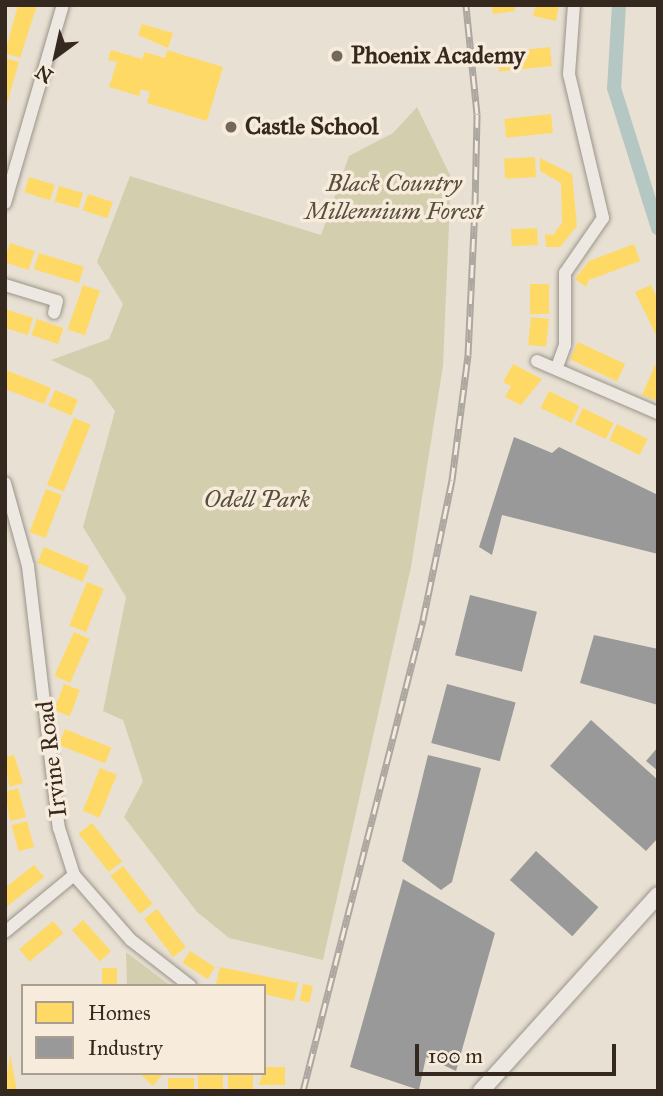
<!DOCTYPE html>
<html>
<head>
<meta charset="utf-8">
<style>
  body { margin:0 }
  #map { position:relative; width:663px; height:1096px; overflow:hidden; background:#e8e0d2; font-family:"IM FELL Great Primer",serif }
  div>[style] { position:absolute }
  .green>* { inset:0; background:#d3cfae }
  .homes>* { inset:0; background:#ffd966; transform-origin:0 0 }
  .industry>* { inset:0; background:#999; transform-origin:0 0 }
  .canal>* { height:14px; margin:-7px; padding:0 7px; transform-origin:7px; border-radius:7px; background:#b4c7c3 }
  .roads { filter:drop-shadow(0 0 2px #9a948c) drop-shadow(0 0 2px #9a948c) }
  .minor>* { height:12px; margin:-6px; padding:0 6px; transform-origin:6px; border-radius:6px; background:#ede8e1 }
  .tertiary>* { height:16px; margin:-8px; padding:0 8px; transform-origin:8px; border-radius:8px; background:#ede8e1 }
  .rail>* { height:7px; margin-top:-3.5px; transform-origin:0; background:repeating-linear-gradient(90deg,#f7ecdb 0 13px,#aca7a1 0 26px); box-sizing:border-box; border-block:2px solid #aca7a1 }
  .dots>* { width:19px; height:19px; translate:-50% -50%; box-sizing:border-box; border:4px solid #f7ecdb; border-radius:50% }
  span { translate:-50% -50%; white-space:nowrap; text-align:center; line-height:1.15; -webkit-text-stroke:7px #f7ecdb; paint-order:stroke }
  .poi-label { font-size:24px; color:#35281f; font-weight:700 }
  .left { translate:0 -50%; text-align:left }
  .park-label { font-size:24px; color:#584e3c; font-style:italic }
  .street-label { font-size:24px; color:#35281f }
  .frame { position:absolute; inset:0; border:7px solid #35281f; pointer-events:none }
  .legend { position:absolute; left:21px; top:984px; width:245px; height:91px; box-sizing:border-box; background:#f7ecdb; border:2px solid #a99e90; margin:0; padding:9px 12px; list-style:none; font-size:21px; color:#35281f }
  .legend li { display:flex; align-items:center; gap:14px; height:35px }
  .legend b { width:35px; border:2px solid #a99e90 }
  .north { position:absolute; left:21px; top:21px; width:70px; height:70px; -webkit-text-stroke:5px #f7ecdb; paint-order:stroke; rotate:213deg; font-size:19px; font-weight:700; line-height:28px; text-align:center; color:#35281f }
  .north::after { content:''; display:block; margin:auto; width:24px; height:32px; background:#35281f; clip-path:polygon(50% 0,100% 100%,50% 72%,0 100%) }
  .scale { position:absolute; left:415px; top:1044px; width:201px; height:32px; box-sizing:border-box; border:4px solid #35281f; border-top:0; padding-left:9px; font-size:21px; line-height:24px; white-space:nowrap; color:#35281f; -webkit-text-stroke:5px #f7ecdb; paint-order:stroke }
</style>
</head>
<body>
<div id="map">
  <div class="green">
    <div style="clip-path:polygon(417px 107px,451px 177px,443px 366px,411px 567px,323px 960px,229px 938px,197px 912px,124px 817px,143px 781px,123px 720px,103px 711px,126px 597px,83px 527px,115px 411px,91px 379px,51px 360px,109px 339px,123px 304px,97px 262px,130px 176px,321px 235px,349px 156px,393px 133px)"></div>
    <div style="clip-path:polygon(126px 952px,171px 986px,127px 986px)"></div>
  </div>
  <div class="homes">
    <div style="clip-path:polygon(18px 5px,37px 5px,20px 58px,5px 53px)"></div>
    <div style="clip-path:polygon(492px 5px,514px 5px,515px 11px,493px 14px)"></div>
    <div style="clip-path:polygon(536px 5px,559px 5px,556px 21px,533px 16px)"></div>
    <div style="clip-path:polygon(142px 24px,173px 33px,168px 48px,138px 35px)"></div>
    <div style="left:550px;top:47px;width:19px;height:53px;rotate:84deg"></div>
    <div style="clip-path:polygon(111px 50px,142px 59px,145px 52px,165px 58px,167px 50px,223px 67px,207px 121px,147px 103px,150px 92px,141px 89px,139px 96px,109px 87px,117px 62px,108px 60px)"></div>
    <div style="clip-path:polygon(5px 58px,19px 62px,6px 107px,5px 107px)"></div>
    <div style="left:551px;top:114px;width:19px;height:47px;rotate:84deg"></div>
    <div style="left:535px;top:157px;width:20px;height:31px;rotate:87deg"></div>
    <div style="clip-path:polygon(540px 158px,572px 174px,577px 226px,560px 247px,546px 247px,545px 234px,553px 235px,562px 223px,561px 183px,540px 171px)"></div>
    <div style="left:29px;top:177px;width:27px;height:16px;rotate:17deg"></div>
    <div style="left:59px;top:186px;width:25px;height:16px;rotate:16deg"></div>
    <div style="left:88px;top:194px;width:26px;height:17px;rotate:18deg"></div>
    <div style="left:537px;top:228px;width:17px;height:26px;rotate:87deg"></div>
    <div style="left:10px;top:243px;width:26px;height:20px;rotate:18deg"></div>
    <div style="clip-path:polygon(634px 244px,640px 261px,589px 280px,586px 287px,575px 279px,589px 261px)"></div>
    <div style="left:39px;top:253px;width:47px;height:17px;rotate:17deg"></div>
    <div style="left:530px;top:284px;width:19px;height:30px"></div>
    <div style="left:83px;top:285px;width:18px;height:47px;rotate:19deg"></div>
    <div style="clip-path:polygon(651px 285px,658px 300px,658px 339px,635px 292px)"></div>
    <div style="clip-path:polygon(5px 309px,33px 318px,28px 335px,5px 328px)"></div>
    <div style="left:531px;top:317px;width:18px;height:28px;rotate:6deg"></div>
    <div style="left:37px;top:319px;width:28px;height:17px;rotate:19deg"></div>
    <div style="left:578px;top:342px;width:52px;height:19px;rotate:25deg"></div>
    <div style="clip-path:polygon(513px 364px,542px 379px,521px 405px,505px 397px,511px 386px,503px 382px)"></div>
    <div style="clip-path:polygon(655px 365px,658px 366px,658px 401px,642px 395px)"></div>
    <div style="clip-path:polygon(6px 370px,51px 388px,44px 404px,5px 389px)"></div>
    <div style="left:55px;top:390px;width:25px;height:17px;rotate:23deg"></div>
    <div style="left:549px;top:391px;width:34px;height:19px;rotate:26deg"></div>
    <div style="left:583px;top:408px;width:34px;height:18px;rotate:26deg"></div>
    <div style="left:74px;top:418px;width:18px;height:72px;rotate:22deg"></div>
    <div style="left:617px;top:424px;width:34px;height:18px;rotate:26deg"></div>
    <div style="left:46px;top:489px;width:17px;height:46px;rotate:21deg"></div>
    <div style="left:44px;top:547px;width:49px;height:17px;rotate:23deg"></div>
    <div style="left:87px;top:582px;width:18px;height:47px;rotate:22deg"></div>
    <div style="left:74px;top:632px;width:17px;height:48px;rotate:24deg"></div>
    <div style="left:64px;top:684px;width:17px;height:28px;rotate:21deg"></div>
    <div style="left:65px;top:729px;width:50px;height:17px;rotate:22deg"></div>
    <div style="clip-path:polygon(14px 755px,23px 783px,9px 787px,5px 757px)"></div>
    <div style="left:100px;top:768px;width:18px;height:46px;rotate:22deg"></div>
    <div style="clip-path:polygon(18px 788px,26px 817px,10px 821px,5px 792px)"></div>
    <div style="left:27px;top:821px;width:27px;height:16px;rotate:75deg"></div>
    <div style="left:92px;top:823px;width:49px;height:17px;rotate:52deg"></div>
    <div style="clip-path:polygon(34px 865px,44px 877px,5px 908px,5px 888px)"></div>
    <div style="left:123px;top:866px;width:48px;height:16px;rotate:52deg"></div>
    <div style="left:157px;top:909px;width:48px;height:16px;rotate:53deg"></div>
    <div style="left:83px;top:920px;width:42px;height:15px;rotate:48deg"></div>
    <div style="left:53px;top:921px;width:16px;height:44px;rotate:50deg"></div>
    <div style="left:190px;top:951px;width:30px;height:14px;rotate:33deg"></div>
    <div style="clip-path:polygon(220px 967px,298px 983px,294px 1001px,264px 994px,264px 986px,216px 984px)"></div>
    <div style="left:102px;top:968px;width:15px;height:18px"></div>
    <div style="left:303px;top:984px;width:10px;height:17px;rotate:11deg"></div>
    <div style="clip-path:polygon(10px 1054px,17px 1091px,5px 1091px)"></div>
    <div style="clip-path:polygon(264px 1067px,285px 1067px,285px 1085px,259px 1085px)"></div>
    <div style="clip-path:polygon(139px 1073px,160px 1073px,162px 1075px,153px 1086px)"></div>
    <div style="left:228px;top:1073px;width:25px;height:16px"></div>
    <div style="left:198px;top:1075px;width:25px;height:16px"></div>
    <div style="left:194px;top:1078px;width:13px;height:26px;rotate:90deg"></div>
  </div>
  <div class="industry">
    <div style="clip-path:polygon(514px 437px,552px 453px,559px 447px,658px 495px,658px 554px,502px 515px,492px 555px,479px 547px)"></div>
    <div style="left:470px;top:595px;width:69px;height:62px;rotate:14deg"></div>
    <div style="clip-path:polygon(594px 635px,658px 649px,658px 705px,580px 683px)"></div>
    <div style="left:447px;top:684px;width:71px;height:61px;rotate:15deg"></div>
    <div style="clip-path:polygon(591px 720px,658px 780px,658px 838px,646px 851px,550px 766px)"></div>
    <div style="clip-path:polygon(658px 747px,658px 771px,646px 761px)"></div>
    <div style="clip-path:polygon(428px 755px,481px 768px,452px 882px,441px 890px,402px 861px)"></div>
    <div style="left:536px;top:851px;width:84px;height:39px;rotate:42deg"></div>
    <div style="clip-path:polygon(403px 879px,495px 933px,456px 1071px,426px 1057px,419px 1090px,350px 1067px)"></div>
  </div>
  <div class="canal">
    <div style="left:619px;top:5px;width:83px;rotate:93.4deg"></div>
    <div style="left:614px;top:88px;width:147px;rotate:72.6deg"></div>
  </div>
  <div class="roads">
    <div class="minor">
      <div style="left:5px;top:203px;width:206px;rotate:-73.7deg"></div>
      <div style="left:5px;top:285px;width:54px;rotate:17.1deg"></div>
      <div style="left:57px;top:301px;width:12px;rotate:104deg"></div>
      <div style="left:537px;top:361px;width:132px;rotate:23.3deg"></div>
      <div style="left:557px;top:367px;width:23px;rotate:-70deg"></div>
      <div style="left:565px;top:345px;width:72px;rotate:-90deg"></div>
      <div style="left:565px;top:273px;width:67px;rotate:-55.4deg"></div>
      <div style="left:603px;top:218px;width:148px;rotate:-103.3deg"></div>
      <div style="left:569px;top:74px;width:69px;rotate:-85.9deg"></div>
      <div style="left:5px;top:483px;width:86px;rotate:74.5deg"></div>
      <div style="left:28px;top:566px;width:264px;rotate:83.3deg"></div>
      <div style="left:59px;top:828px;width:49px;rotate:72.3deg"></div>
      <div style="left:74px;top:875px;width:86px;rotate:48.8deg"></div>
      <div style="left:131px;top:940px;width:75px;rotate:37.9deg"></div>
      <div style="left:5px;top:932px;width:89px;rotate:-39.6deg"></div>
    </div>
    <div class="tertiary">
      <div style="left:481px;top:1091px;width:264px;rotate:-47.9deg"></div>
    </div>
  </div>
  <div class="rail">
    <div style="left:303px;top:1091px;width:486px;rotate:-75.7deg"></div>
    <div style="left:423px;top:620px;width:143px;rotate:-78.3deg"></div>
    <div style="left:452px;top:480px;width:126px;rotate:-82.7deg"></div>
    <div style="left:468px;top:355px;width:150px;rotate:-87.3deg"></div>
    <div style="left:475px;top:205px;width:91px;rotate:-88.7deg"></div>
    <div style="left:477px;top:114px;width:110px;rotate:-95.8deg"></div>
  </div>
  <div class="dots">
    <div style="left:337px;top:56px;background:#74685e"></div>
    <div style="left:231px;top:127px;background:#74685e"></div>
  </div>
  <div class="poi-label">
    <span class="left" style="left:351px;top:56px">Phoenix Academy</span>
    <span class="left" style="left:245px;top:127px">Castle School</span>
  </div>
  <div class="park-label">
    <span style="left:394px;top:198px">Black Country<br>Millennium Forest</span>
    <span style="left:257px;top:500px">Odell Park</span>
  </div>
  <div class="street-label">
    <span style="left:52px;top:759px;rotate:-97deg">Irvine Road</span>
  </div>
  <div class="frame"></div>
  <ul class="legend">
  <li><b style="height:19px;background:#ffd966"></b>Homes</li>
  <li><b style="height:19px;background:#999"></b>Industry</li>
  </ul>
  <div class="north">N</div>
  <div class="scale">100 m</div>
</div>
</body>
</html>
